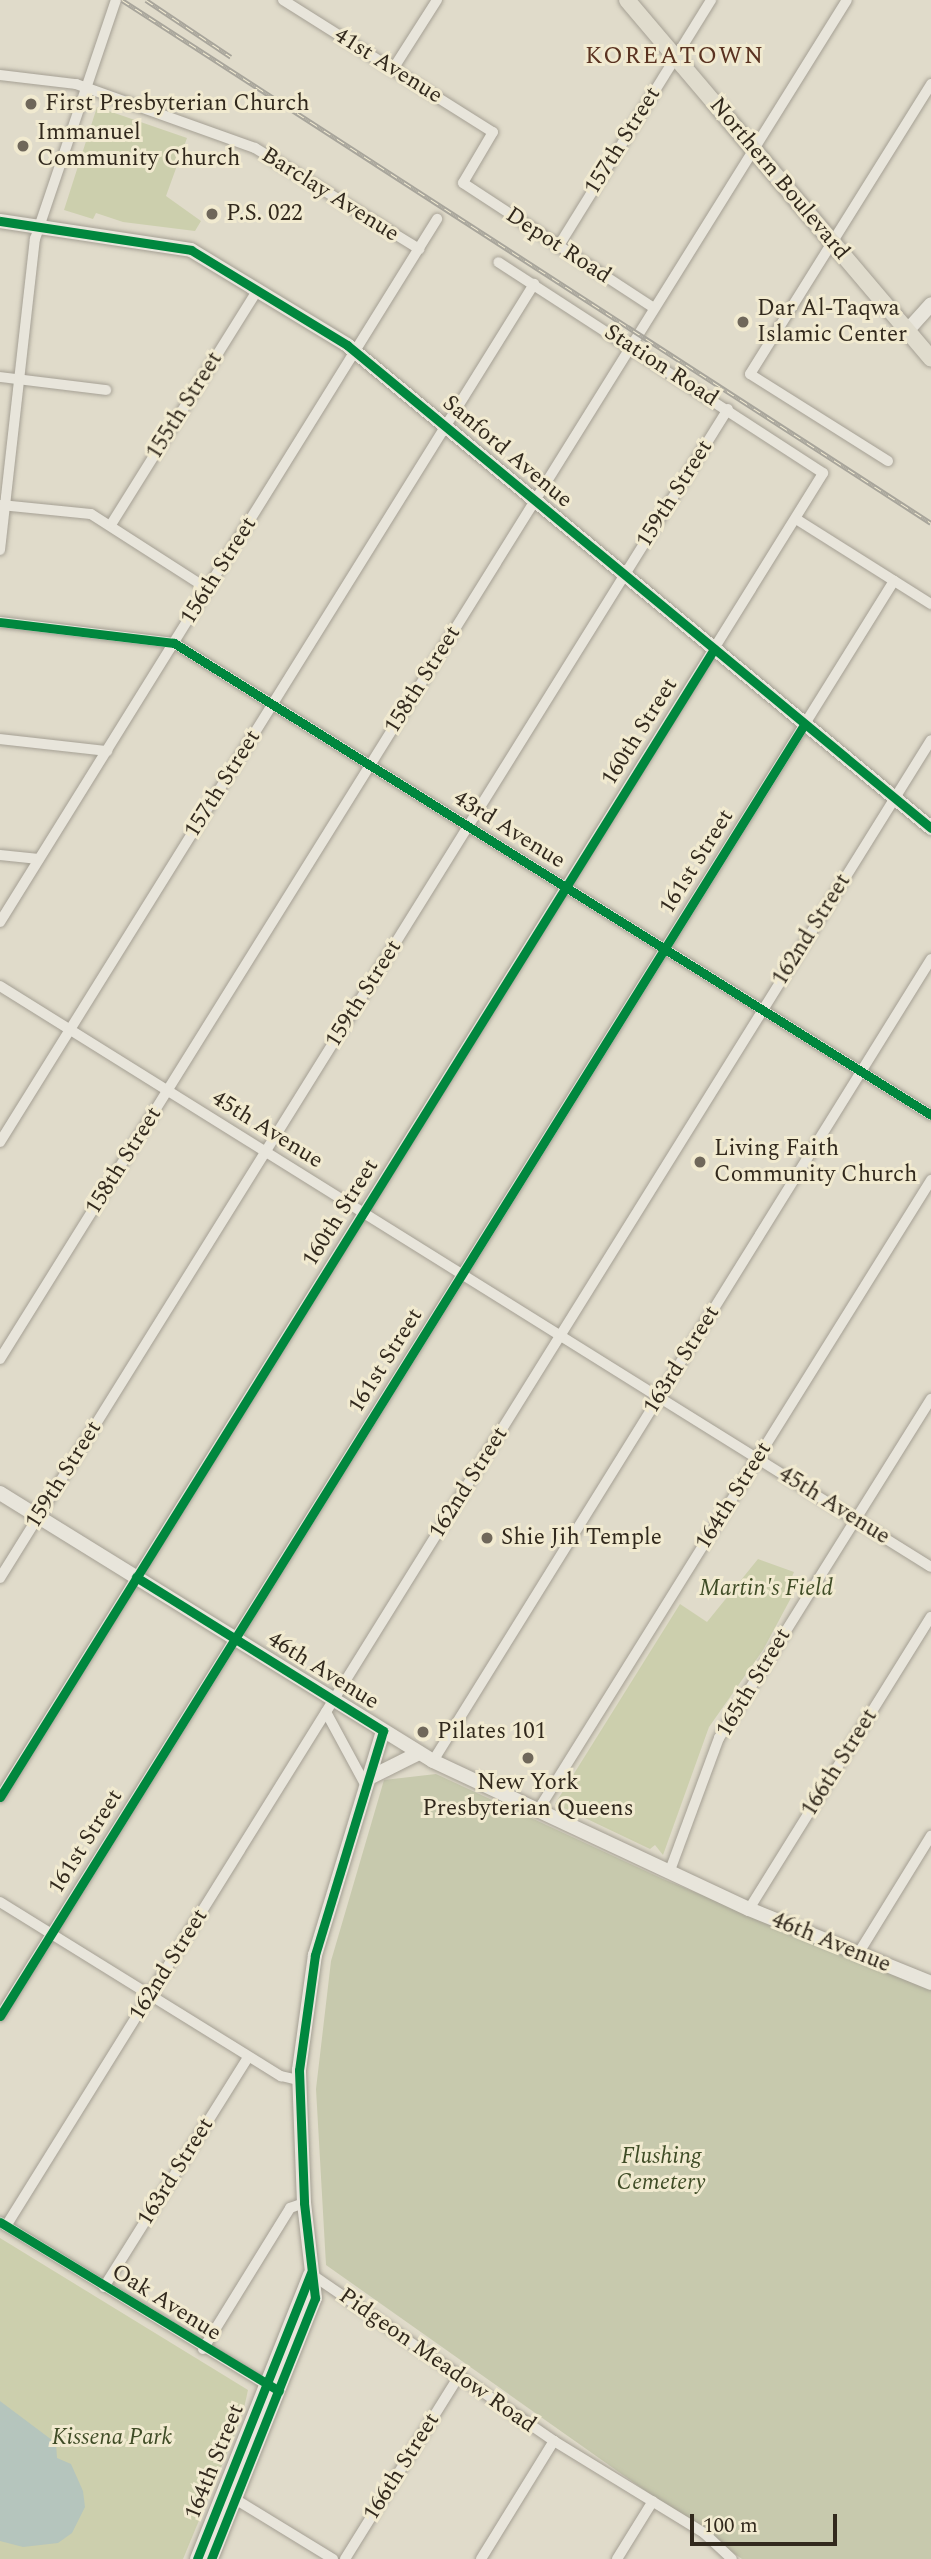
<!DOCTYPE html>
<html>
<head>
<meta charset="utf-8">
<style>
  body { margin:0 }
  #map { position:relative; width:931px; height:2559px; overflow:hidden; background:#e0dbca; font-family:Spectral,serif }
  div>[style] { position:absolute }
  .green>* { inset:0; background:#cccfad }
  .cemetery>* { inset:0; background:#c7c9ad }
  .water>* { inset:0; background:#b5c5bd }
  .roads { filter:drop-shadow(0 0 2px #a5a094) drop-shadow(0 0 2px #a5a094) }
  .street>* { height:10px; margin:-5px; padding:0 5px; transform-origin:5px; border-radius:5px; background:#e8e5db }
  .secondary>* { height:14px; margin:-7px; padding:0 7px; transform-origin:7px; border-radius:7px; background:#e8e5db }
  .primary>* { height:16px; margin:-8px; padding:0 8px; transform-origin:8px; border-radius:8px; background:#e0dccd }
  .rail>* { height:5px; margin-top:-2.5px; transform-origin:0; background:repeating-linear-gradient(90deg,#f1ead0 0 8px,#a8a59b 0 16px); box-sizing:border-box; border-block:2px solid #a8a59b }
  .cycleway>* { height:9px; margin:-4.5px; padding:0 4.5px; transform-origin:4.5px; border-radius:4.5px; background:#00873e }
  .dots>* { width:19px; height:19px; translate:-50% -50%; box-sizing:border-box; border:4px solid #f1ead0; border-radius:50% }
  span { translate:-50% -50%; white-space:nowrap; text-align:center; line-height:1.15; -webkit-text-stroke:6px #f1ead0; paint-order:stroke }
  .street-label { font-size:23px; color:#32291d }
  .poi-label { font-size:23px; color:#32291d }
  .left { translate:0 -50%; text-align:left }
  .park-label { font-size:23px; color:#3f4c26; font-style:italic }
  .neighbourhood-label { font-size:24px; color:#5a3221; letter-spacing:2px }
  .scale { position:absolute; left:690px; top:2514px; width:147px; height:32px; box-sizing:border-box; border:4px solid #32291d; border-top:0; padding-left:9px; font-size:21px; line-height:24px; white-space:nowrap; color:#32291d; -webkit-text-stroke:5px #f1ead0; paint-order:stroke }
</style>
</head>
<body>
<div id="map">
  <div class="green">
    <div style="clip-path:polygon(97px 107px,187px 138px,166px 196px,201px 221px,195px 231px,123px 222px,96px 213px,93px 219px,64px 210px)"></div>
    <div style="clip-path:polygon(758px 1559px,794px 1572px,791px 1579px,799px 1583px,763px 1650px,709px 1727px,663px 1855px,655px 1845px,650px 1849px,564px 1808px,565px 1803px,562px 1807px,555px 1804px,680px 1604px,707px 1622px)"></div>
    <div style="clip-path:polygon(0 2238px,248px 2390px,242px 2417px,183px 2559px,0 2559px)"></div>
  </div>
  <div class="cemetery">
    <div style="clip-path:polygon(436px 1774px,663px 1879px,931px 1990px,931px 2559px,742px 2559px,326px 2265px,316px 2089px,331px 1961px,384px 1780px)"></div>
  </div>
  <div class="water">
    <div style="clip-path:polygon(0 2401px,56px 2443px,57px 2458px,71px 2464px,83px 2491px,85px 2507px,72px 2533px,58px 2543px,23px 2547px,0 2541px)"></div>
  </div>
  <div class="roads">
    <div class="street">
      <div style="left:283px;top:0;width:248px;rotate:32.2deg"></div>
      <div style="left:493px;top:132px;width:59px;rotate:120.5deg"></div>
      <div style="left:463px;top:183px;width:228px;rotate:33.2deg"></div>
      <div style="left:393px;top:69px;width:82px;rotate:-57.5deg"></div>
      <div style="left:0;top:75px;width:77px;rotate:6.8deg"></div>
      <div style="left:76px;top:84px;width:190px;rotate:19.7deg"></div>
      <div style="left:255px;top:148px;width:193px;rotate:31.6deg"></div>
      <div style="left:558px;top:247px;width:291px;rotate:-58.2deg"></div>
      <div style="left:0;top:377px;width:107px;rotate:7deg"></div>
      <div style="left:888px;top:461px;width:163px;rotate:-147.8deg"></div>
      <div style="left:750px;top:374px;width:342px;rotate:-58deg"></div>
      <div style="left:1px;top:505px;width:90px;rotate:5.7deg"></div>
      <div style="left:91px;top:514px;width:139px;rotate:32.7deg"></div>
      <div style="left:796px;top:519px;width:160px;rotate:32.2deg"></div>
      <div style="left:112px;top:523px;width:276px;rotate:-58deg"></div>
      <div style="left:0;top:550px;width:313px;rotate:-83.6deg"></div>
      <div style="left:35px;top:239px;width:252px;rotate:-71.3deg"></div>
      <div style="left:0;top:622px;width:175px;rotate:6.9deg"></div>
      <div style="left:174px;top:643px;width:892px;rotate:31.94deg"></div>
      <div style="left:0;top:739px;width:108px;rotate:6.4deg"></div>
      <div style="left:0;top:855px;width:39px;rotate:6deg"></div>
      <div style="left:0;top:922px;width:828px;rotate:-58.13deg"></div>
      <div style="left:0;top:986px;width:1097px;rotate:31.97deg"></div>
      <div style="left:0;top:1142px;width:1011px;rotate:-58.1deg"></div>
      <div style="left:0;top:1359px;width:1601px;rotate:-58.07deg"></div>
      <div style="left:0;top:1578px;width:1377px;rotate:-58.09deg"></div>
      <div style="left:326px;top:1712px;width:84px;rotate:61.6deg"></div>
      <div style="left:433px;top:1761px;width:944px;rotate:-58.16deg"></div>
      <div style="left:0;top:1797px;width:1559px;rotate:-58.13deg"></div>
      <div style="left:823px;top:473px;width:387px;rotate:-147deg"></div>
      <div style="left:537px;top:1812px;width:745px;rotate:-58.06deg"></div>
      <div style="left:669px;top:1873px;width:144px;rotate:-69.7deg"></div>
      <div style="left:719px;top:1738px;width:400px;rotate:-58deg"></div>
      <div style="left:0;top:1902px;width:331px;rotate:31.8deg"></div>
      <div style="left:281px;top:2076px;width:17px;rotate:13deg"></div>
      <div style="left:749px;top:1909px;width:344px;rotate:-58.1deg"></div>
      <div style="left:858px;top:1954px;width:139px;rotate:-58.3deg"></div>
      <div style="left:0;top:2016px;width:1691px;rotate:-58.08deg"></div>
      <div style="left:0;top:2222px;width:319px;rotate:31.4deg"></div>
      <div style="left:6px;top:2226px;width:1750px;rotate:-58.1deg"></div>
      <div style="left:311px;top:2274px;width:295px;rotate:34.5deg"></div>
      <div style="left:554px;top:2441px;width:176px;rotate:31.5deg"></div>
      <div style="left:704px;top:2533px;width:38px;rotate:43deg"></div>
      <div style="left:104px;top:2287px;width:271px;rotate:-57.9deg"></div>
      <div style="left:203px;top:2349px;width:166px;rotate:-58.3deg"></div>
      <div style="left:290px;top:2208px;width:15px;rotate:-20deg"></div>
      <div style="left:235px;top:2499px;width:115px;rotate:31.5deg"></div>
      <div style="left:345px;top:2559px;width:216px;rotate:-58.1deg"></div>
      <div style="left:481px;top:2559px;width:139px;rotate:-58.3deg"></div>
      <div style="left:617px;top:2559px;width:68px;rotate:-58.2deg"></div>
    </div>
    <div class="secondary">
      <div style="left:0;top:221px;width:193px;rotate:8.6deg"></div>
      <div style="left:191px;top:250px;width:183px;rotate:31.3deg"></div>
      <div style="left:347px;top:345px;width:758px;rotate:39.59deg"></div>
      <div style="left:907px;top:331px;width:36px;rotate:-48deg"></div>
      <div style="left:0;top:1493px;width:509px;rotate:31.75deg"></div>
      <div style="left:433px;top:1761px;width:349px;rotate:25.1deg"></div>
      <div style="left:749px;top:1909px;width:196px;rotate:22.1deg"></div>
      <div style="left:369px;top:1778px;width:56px;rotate:-26.6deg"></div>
      <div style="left:197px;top:2559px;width:306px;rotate:-68.3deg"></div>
      <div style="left:211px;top:2559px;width:281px;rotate:-68.3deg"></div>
      <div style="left:315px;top:2298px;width:96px;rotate:-96.6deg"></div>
      <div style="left:304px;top:2203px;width:133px;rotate:-92.2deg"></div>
      <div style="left:299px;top:2070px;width:116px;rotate:-82.1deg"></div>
      <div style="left:315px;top:1955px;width:234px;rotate:-73.1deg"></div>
    </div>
    <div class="primary">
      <div style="left:627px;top:0;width:470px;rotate:49.7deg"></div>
    </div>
  </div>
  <div class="rail">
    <div style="left:122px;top:0;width:963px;rotate:32.88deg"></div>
    <div style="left:146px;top:0;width:102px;rotate:33.8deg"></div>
  </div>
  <div class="cycleway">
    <div style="left:0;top:221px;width:193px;rotate:8.6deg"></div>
    <div style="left:191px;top:250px;width:183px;rotate:31.3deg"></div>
    <div style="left:347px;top:345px;width:758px;rotate:39.59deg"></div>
    <div style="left:0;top:622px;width:175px;rotate:6.9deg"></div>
    <div style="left:174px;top:643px;width:892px;rotate:31.94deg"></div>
    <div style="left:136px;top:1577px;width:291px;rotate:31.9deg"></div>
    <div style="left:383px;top:1731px;width:234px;rotate:106.9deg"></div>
    <div style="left:315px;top:1955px;width:116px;rotate:97.9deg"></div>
    <div style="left:299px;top:2070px;width:133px;rotate:87.8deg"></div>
    <div style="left:304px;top:2203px;width:96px;rotate:83.4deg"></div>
    <div style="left:315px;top:2298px;width:281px;rotate:111.7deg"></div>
    <div style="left:0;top:1797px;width:1352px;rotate:-58.12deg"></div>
    <div style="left:0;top:2016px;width:1521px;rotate:-58.09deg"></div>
    <div style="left:0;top:2222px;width:326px;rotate:31.2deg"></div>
    <div style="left:197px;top:2559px;width:308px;rotate:-68.3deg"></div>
  </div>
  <div class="dots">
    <div style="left:31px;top:104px;background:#6f675a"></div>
    <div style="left:23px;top:146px;background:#6f675a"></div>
    <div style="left:212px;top:214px;background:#6f675a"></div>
    <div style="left:743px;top:322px;background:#6f675a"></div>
    <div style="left:700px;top:1162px;background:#6f675a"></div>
    <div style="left:487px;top:1538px;background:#6f675a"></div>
    <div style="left:423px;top:1732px;background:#6f675a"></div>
    <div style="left:528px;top:1758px;background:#6f675a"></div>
  </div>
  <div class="street-label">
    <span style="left:388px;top:66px;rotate:32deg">41st Avenue</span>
    <span style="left:623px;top:141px;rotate:-58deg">157th Street</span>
    <span style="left:779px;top:179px;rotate:50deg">Northern Boulevard</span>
    <span style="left:330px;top:195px;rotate:32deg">Barclay Avenue</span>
    <span style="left:558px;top:246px;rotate:33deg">Depot Road</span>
    <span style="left:661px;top:366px;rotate:33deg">Station Road</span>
    <span style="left:185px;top:406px;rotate:-58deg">155th Street</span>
    <span style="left:507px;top:452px;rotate:40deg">Sanford Avenue</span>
    <span style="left:675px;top:494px;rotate:-58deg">159th Street</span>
    <span style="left:219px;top:571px;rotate:-58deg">156th Street</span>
    <span style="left:423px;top:680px;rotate:-58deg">158th Street</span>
    <span style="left:640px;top:732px;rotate:-58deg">160th Street</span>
    <span style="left:223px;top:784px;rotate:-58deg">157th Street</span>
    <span style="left:509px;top:830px;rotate:32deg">43rd Avenue</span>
    <span style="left:697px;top:862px;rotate:-58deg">161st Street</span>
    <span style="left:812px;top:930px;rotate:-58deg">162nd Street</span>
    <span style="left:364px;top:994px;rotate:-58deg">159th Street</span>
    <span style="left:267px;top:1130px;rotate:32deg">45th Avenue</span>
    <span style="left:124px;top:1161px;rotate:-58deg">158th Street</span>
    <span style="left:341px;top:1213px;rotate:-58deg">160th Street</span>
    <span style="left:682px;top:1360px;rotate:-58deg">163rd Street</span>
    <span style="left:386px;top:1361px;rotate:-58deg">161st Street</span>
    <span style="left:64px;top:1475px;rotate:-58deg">159th Street</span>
    <span style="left:469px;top:1483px;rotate:-58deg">162nd Street</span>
    <span style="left:734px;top:1496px;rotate:-58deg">164th Street</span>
    <span style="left:834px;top:1506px;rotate:32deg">45th Avenue</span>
    <span style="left:323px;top:1671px;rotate:32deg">46th Avenue</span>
    <span style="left:754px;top:1683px;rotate:-59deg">165th Street</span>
    <span style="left:840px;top:1763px;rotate:-58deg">166th Street</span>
    <span style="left:86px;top:1842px;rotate:-58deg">161st Street</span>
    <span style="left:831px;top:1943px;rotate:22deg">46th Avenue</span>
    <span style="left:169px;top:1965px;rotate:-58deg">162nd Street</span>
    <span style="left:176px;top:2172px;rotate:-58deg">163rd Street</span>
    <span style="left:166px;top:2303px;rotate:32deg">Oak Avenue</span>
    <span style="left:437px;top:2361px;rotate:35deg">Pidgeon Meadow Road</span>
    <span style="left:215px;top:2462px;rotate:-68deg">164th Street</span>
    <span style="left:402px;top:2467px;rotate:-58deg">166th Street</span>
  </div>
  <div class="poi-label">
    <span class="left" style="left:45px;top:104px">First Presbyterian Church</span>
    <span class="left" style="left:37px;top:146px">Immanuel<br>Community Church</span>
    <span class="left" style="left:226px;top:214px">P.S. 022</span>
    <span class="left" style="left:757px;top:322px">Dar Al-Taqwa<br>Islamic Center</span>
    <span class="left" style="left:714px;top:1162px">Living Faith<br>Community Church</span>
    <span class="left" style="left:501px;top:1538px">Shie Jih Temple</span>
    <span class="left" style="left:437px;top:1732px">Pilates 101</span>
    <span style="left:528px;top:1796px">New York<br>Presbyterian Queens</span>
  </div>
  <div class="park-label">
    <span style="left:766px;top:1589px">Martin's Field</span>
    <span style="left:661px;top:2170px">Flushing<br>Cemetery</span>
    <span style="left:112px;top:2438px">Kissena Park</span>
  </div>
  <div class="neighbourhood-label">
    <span style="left:675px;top:57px">KOREATOWN</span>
  </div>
  <div class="scale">100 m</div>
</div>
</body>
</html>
